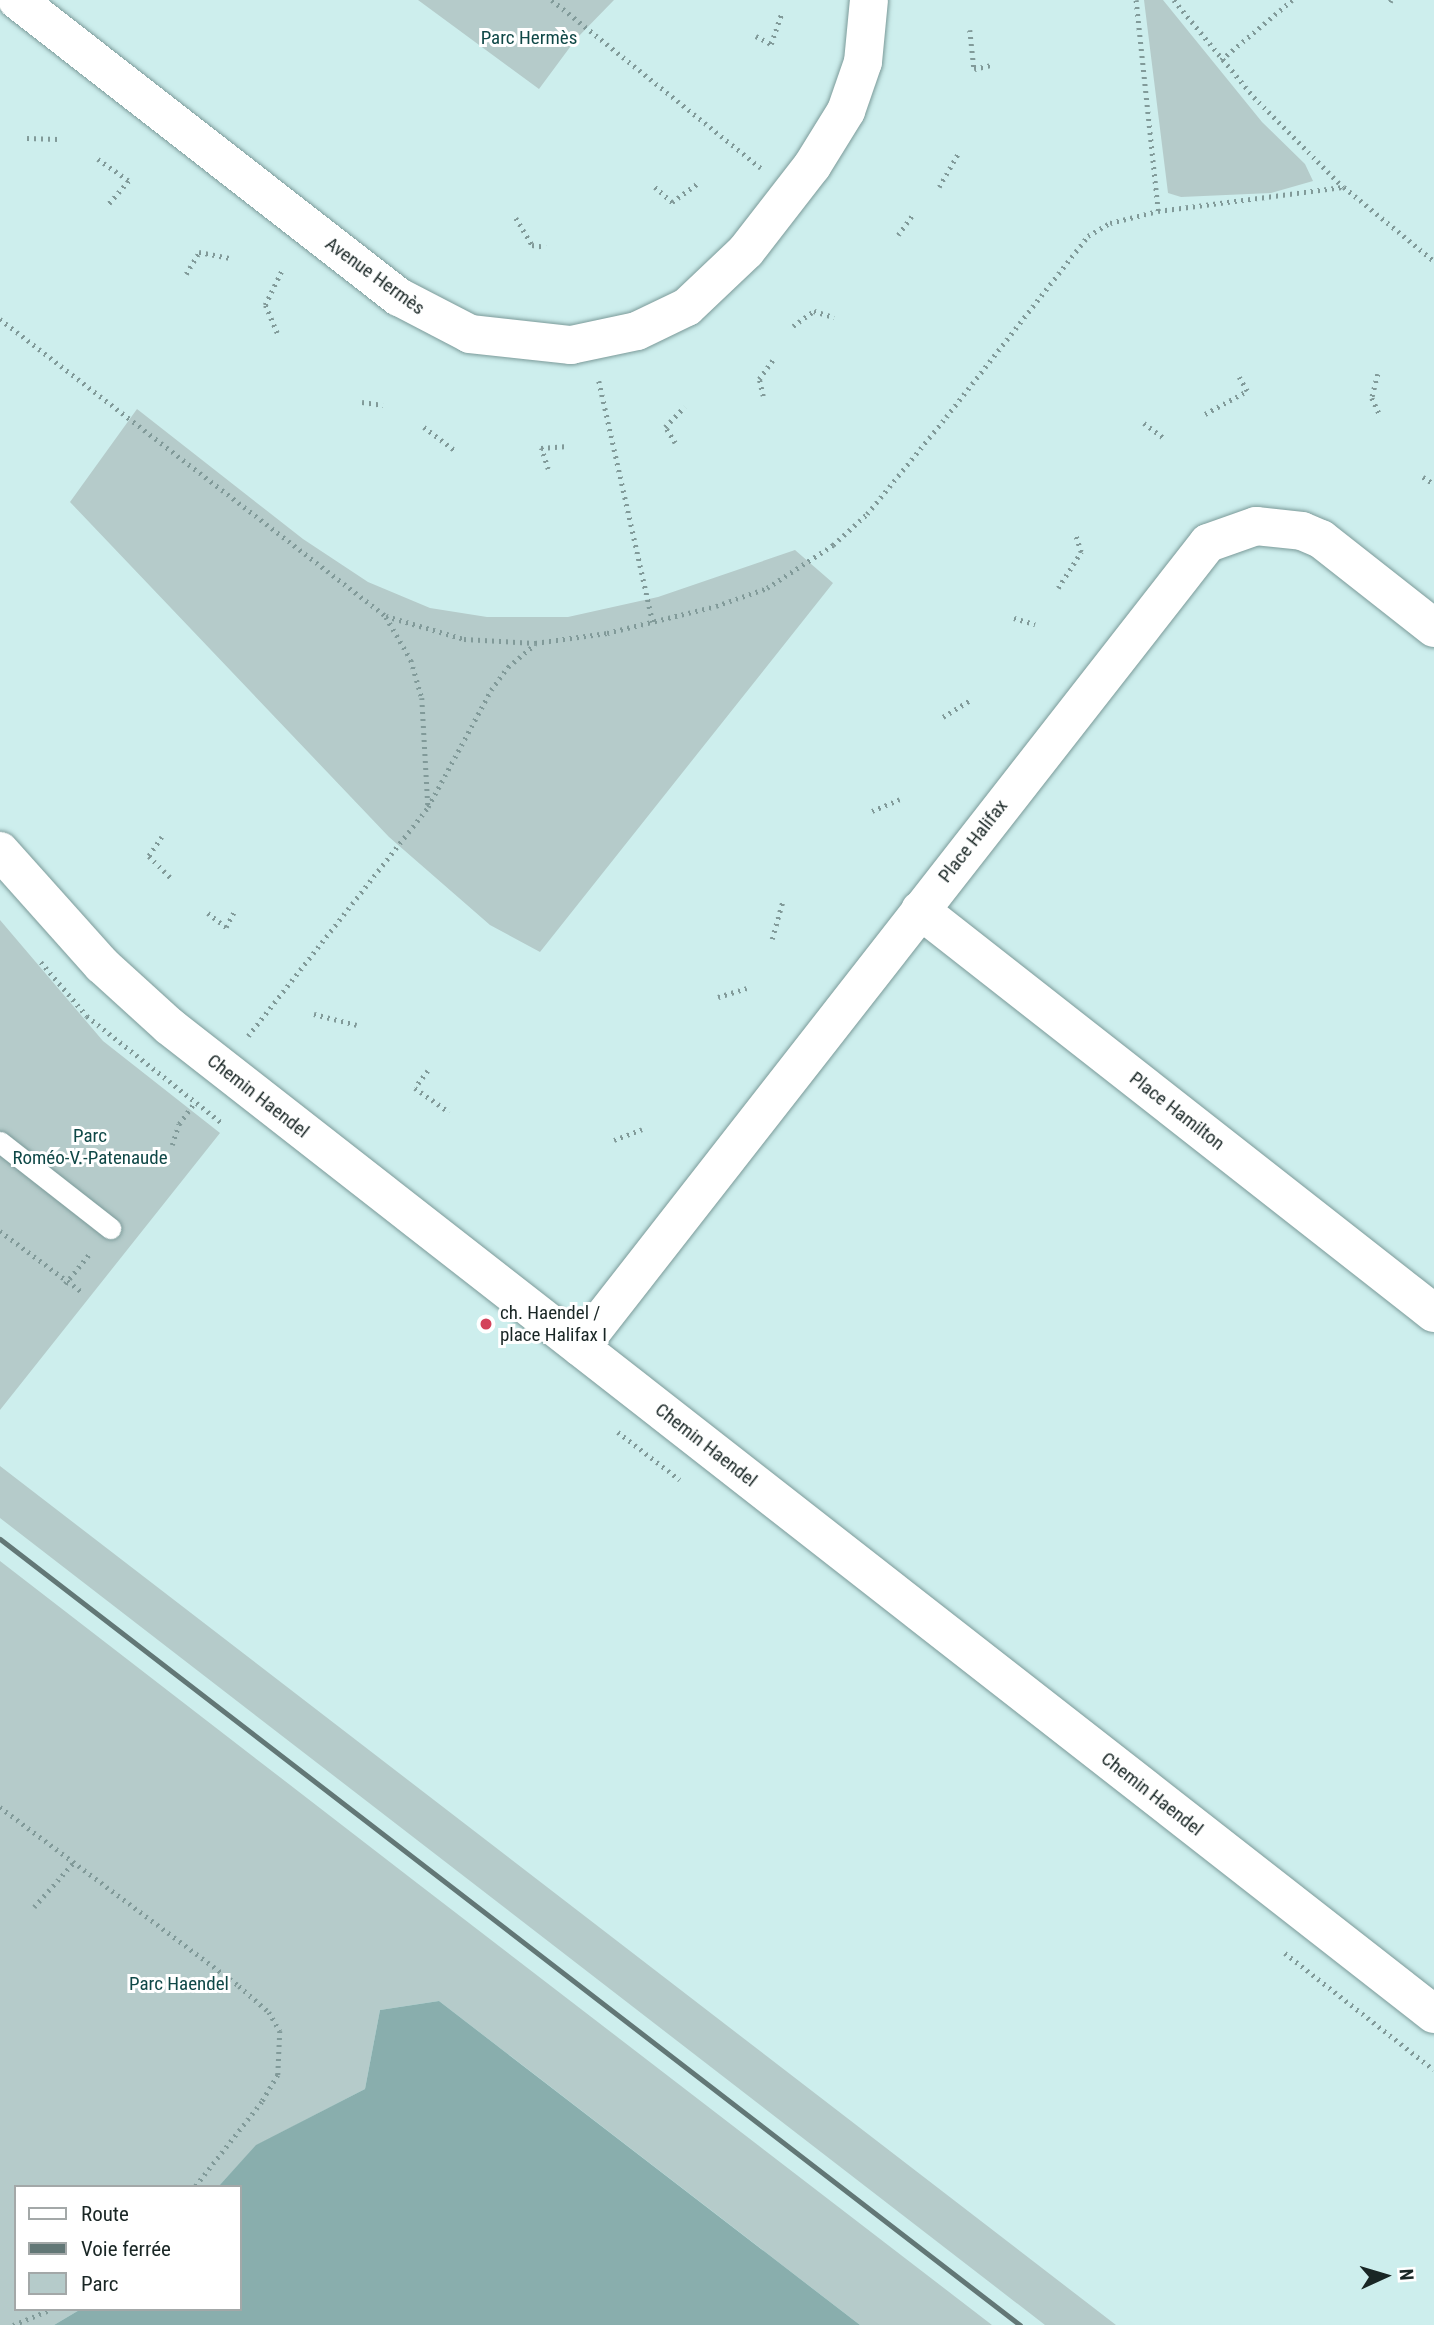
<!DOCTYPE html>
<html>
<head>
<meta charset="utf-8">
<style>
  body { margin:0 }
  #map { position:relative; width:1434px; height:2325px; overflow:hidden; background:#cdeeed; font-family:"Roboto Condensed",sans-serif }
  div>[style] { position:absolute }
  .green>* { inset:0; background:#b5cbca }
  .forest>* { inset:0; background:#89aead }
  .path>* { height:4.5px; margin-top:-2.25px; transform-origin:0; background:repeating-linear-gradient(90deg,#819a99 0 2px,transparent 0 7px) }
  .roads { filter:drop-shadow(0 0 2px #7b9a99) drop-shadow(0 0 2px #7b9a99) }
  .lane>* { height:21px; margin:-10.5px; padding:0 10.5px; transform-origin:10.5px; border-radius:10.5px; background:#fff }
  .street>* { height:38px; margin:-19px; padding:0 19px; transform-origin:19px; border-radius:19px; background:#fff }
  .rail>* { height:5px; margin:-2.5px; padding:0 2.5px; transform-origin:2.5px; border-radius:2.5px; background:#627776 }
  .dots>* { width:19px; height:19px; translate:-50% -50%; box-sizing:border-box; border:4px solid #fff; border-radius:50% }
  span { translate:-50% -50%; white-space:nowrap; text-align:center; line-height:1.15; -webkit-text-stroke:6px #fff; paint-order:stroke }
  .park-label { font-size:19px; color:#0f4847 }
  .street-label { font-size:19px; color:#192625 }
  .poi-label { font-size:19px; color:#192625 }
  .left { translate:0 -50%; text-align:left }
  .legend { position:absolute; left:14px; top:2185px; width:228px; height:126px; box-sizing:border-box; background:#fff; border:2px solid #a3a8a8; margin:0; padding:9px 12px; list-style:none; font-size:21px; color:#192625 }
  .legend li { display:flex; align-items:center; gap:14px; height:35px }
  .legend b { width:35px; border:2px solid #a3a8a8 }
  .north { position:absolute; left:1350px; top:2241px; width:70px; height:70px; -webkit-text-stroke:5px #fff; paint-order:stroke; rotate:86deg; font-size:19px; font-weight:700; line-height:28px; text-align:center; color:#192625 }
  .north::after { content:''; display:block; margin:auto; width:24px; height:32px; background:#192625; clip-path:polygon(50% 0,100% 100%,50% 72%,0 100%) }
</style>
</head>
<body>
<div id="map">
  <div class="green">
    <div style="clip-path:polygon(418px 0,614px 0,576px 39px,539px 89px)"></div>
    <div style="clip-path:polygon(1144px 0,1163px 0,1262px 122px,1305px 164px,1313px 181px,1271px 193px,1181px 197px,1168px 193px)"></div>
    <div style="clip-path:polygon(137px 409px,303px 539px,368px 582px,430px 608px,487px 617px,568px 617px,658px 597px,795px 550px,833px 583px,540px 952px,490px 925px,389px 837px,70px 502px)"></div>
    <div style="clip-path:polygon(0 920px,103px 1041px,220px 1133px,0 1410px)"></div>
    <div style="clip-path:polygon(0 1466px,1116px 2325px,1117px 2325px,1045px 2325px,0 1518px)"></div>
    <div style="clip-path:polygon(0 1561px,417px 1883px,992px 2325px,860px 2325px,439px 2001px,380px 2010px,365px 2089px,257px 2145px,218px 2187px,16px 2187px,16px 2309px,81px 2309px,54px 2325px,0 2325px)"></div>
  </div>
  <div class="forest">
    <div style="clip-path:polygon(439px 2001px,535px 2075px,860px 2325px,54px 2325px,81px 2309px,240px 2309px,240px 2187px,218px 2187px,256px 2145px,365px 2089px,380px 2010px)"></div>
  </div>
  <div class="path">
    <div style="left:552px;top:0;width:268px;rotate:38.8deg"></div>
    <div style="left:1174px;top:0;width:126px;rotate:50.5deg"></div>
    <div style="left:1254px;top:97px;width:127px;rotate:45.3deg"></div>
    <div style="left:1390px;top:2px;width:2px;rotate:-63deg"></div>
    <div style="left:970px;top:30px;width:39px;rotate:84deg"></div>
    <div style="left:974px;top:69px;width:17px;rotate:-13deg"></div>
    <div style="left:756px;top:36px;width:17px;rotate:28deg"></div>
    <div style="left:771px;top:44px;width:34px;rotate:-71deg"></div>
    <div style="left:1221px;top:60px;width:93px;rotate:-40.2deg"></div>
    <div style="left:27px;top:138px;width:31px;rotate:2deg"></div>
    <div style="left:98px;top:159px;width:38px;rotate:35deg"></div>
    <div style="left:129px;top:181px;width:33px;rotate:131deg"></div>
    <div style="left:655px;top:187px;width:23px;rotate:41deg"></div>
    <div style="left:672px;top:202px;width:32px;rotate:-36deg"></div>
    <div style="left:939px;top:187px;width:40px;rotate:-60.3deg"></div>
    <div style="left:1158px;top:211px;width:188px;rotate:-7.4deg"></div>
    <div style="left:1344px;top:187px;width:117px;rotate:39.4deg"></div>
    <div style="left:516px;top:218px;width:31px;rotate:59deg"></div>
    <div style="left:532px;top:245px;width:14px;rotate:8deg"></div>
    <div style="left:898px;top:235px;width:26px;rotate:-54deg"></div>
    <div style="left:186px;top:274px;width:26px;rotate:-59deg"></div>
    <div style="left:199px;top:252px;width:32px;rotate:11deg"></div>
    <div style="left:0;top:319px;width:487px;rotate:37.6deg"></div>
    <div style="left:386px;top:616px;width:81px;rotate:16.4deg"></div>
    <div style="left:464px;top:639px;width:71px;rotate:3.2deg"></div>
    <div style="left:535px;top:643px;width:73px;rotate:-7.9deg"></div>
    <div style="left:607px;top:633px;width:112px;rotate:-13.9deg"></div>
    <div style="left:716px;top:606px;width:54px;rotate:-19.4deg"></div>
    <div style="left:767px;top:588px;width:79px;rotate:-33.1deg"></div>
    <div style="left:833px;top:545px;width:46px;rotate:-42.4deg"></div>
    <div style="left:867px;top:514px;width:125px;rotate:-50.8deg"></div>
    <div style="left:946px;top:417px;width:230px;rotate:-51.9deg"></div>
    <div style="left:1088px;top:236px;width:26px;rotate:-31deg"></div>
    <div style="left:1110px;top:223px;width:49px;rotate:-14deg"></div>
    <div style="left:1158px;top:211px;width:212px;rotate:-96deg"></div>
    <div style="left:793px;top:326px;width:26px;rotate:-36deg"></div>
    <div style="left:814px;top:311px;width:21px;rotate:17deg"></div>
    <div style="left:277px;top:333px;width:30px;rotate:-113deg"></div>
    <div style="left:265px;top:305px;width:41px;rotate:-64.1deg"></div>
    <div style="left:1378px;top:374px;width:25px;rotate:104deg"></div>
    <div style="left:1372px;top:398px;width:19px;rotate:65deg"></div>
    <div style="left:599px;top:381px;width:247px;rotate:77.4deg"></div>
    <div style="left:763px;top:396px;width:17px;rotate:-103deg"></div>
    <div style="left:759px;top:379px;width:24px;rotate:-54deg"></div>
    <div style="left:362px;top:402px;width:21px;rotate:8deg"></div>
    <div style="left:1205px;top:414px;width:48px;rotate:-28.7deg"></div>
    <div style="left:1247px;top:391px;width:16px;rotate:-120deg"></div>
    <div style="left:1144px;top:423px;width:25px;rotate:37deg"></div>
    <div style="left:424px;top:427px;width:39px;rotate:37deg"></div>
    <div style="left:675px;top:443px;width:19px;rotate:-122deg"></div>
    <div style="left:665px;top:427px;width:28px;rotate:-46deg"></div>
    <div style="left:548px;top:469px;width:22px;rotate:-108deg"></div>
    <div style="left:541px;top:448px;width:27px;rotate:-4deg"></div>
    <div style="left:1423px;top:477px;width:13px;rotate:32deg"></div>
    <div style="left:1058px;top:588px;width:43px;rotate:-57.4deg"></div>
    <div style="left:1081px;top:552px;width:19px;rotate:-108deg"></div>
    <div style="left:386px;top:617px;width:50px;rotate:59.8deg"></div>
    <div style="left:411px;top:660px;width:40px;rotate:74deg"></div>
    <div style="left:422px;top:698px;width:108px;rotate:86.8deg"></div>
    <div style="left:1014px;top:618px;width:22px;rotate:16deg"></div>
    <div style="left:943px;top:717px;width:31px;rotate:-32deg"></div>
    <div style="left:872px;top:811px;width:30px;rotate:-23deg"></div>
    <div style="left:162px;top:837px;width:23px;rotate:124deg"></div>
    <div style="left:149px;top:856px;width:33px;rotate:45deg"></div>
    <div style="left:208px;top:913px;width:23px;rotate:38deg"></div>
    <div style="left:226px;top:927px;width:17px;rotate:-62deg"></div>
    <div style="left:772px;top:939px;width:41px;rotate:-74.2deg"></div>
    <div style="left:41px;top:962px;width:71px;rotate:49.6deg"></div>
    <div style="left:87px;top:1016px;width:172px;rotate:38.4deg"></div>
    <div style="left:718px;top:997px;width:30px;rotate:-17deg"></div>
    <div style="left:314px;top:1014px;width:44px;rotate:14.3deg"></div>
    <div style="left:248px;top:1036px;width:291px;rotate:-51.8deg"></div>
    <div style="left:428px;top:807px;width:133px;rotate:-61.7deg"></div>
    <div style="left:491px;top:690px;width:29px;rotate:-54deg"></div>
    <div style="left:508px;top:667px;width:35px;rotate:-40deg"></div>
    <div style="left:428px;top:1071px;width:21px;rotate:127deg"></div>
    <div style="left:415px;top:1088px;width:42px;rotate:35.2deg"></div>
    <div style="left:614px;top:1140px;width:30px;rotate:-21deg"></div>
    <div style="left:172px;top:1145px;width:22px;rotate:-72deg"></div>
    <div style="left:179px;top:1124px;width:27px;rotate:-54deg"></div>
    <div style="left:0;top:1231px;width:102px;rotate:36.6deg"></div>
    <div style="left:65px;top:1284px;width:40px;rotate:-51deg"></div>
    <div style="left:618px;top:1432px;width:78px;rotate:37.7deg"></div>
    <div style="left:0;top:1807px;width:299px;rotate:36.8deg"></div>
    <div style="left:239px;top:1986px;width:40px;rotate:41deg"></div>
    <div style="left:269px;top:2012px;width:22px;rotate:60deg"></div>
    <div style="left:280px;top:2031px;width:44px;rotate:92.6deg"></div>
    <div style="left:278px;top:2075px;width:31px;rotate:121deg"></div>
    <div style="left:262px;top:2102px;width:108px;rotate:128.2deg"></div>
    <div style="left:34px;top:1907px;width:59px;rotate:-48.4deg"></div>
    <div style="left:1285px;top:1953px;width:189px;rotate:38.1deg"></div>
    <div style="left:13px;top:2325px;width:42px;rotate:-22.3deg"></div>
  </div>
  <div class="roads">
    <div class="lane">
      <div style="left:0;top:1142px;width:140px;rotate:38deg"></div>
    </div>
    <div class="street">
      <div style="left:17px;top:0;width:484px;rotate:37.9deg"></div>
      <div style="left:399px;top:297px;width:80px;rotate:27.5deg"></div>
      <div style="left:470px;top:334px;width:102px;rotate:6.2deg"></div>
      <div style="left:571px;top:345px;width:67px;rotate:-12deg"></div>
      <div style="left:637px;top:331px;width:55px;rotate:-25.6deg"></div>
      <div style="left:687px;top:307px;width:81px;rotate:-43.5deg"></div>
      <div style="left:746px;top:251px;width:108px;rotate:-52.2deg"></div>
      <div style="left:812px;top:166px;width:65px;rotate:-58.3deg"></div>
      <div style="left:846px;top:111px;width:52px;rotate:-70.9deg"></div>
      <div style="left:863px;top:62px;width:62px;rotate:-84.5deg"></div>
      <div style="left:0;top:851px;width:153px;rotate:48.2deg"></div>
      <div style="left:102px;top:965px;width:91px;rotate:42.3deg"></div>
      <div style="left:169px;top:1026px;width:1605px;rotate:37.99deg"></div>
      <div style="left:920px;top:910px;width:653px;rotate:38.1deg"></div>
      <div style="left:580px;top:1347px;width:1020px;rotate:-52.01deg"></div>
      <div style="left:1208px;top:543px;width:51px;rotate:-19.5deg"></div>
      <div style="left:1256px;top:526px;width:46px;rotate:6.2deg"></div>
      <div style="left:1302px;top:531px;width:21px;rotate:23deg"></div>
      <div style="left:1321px;top:539px;width:144px;rotate:38.2deg"></div>
    </div>
  </div>
  <div class="rail">
    <div style="left:0;top:1539px;width:1288px;rotate:37.62deg"></div>
  </div>
  <div class="dots">
    <div style="left:486px;top:1324px;background:#d3435b"></div>
  </div>
  <div class="park-label">
    <span style="left:529px;top:38px">Parc Hermès</span>
    <span style="left:90px;top:1147px">Parc<br>Roméo-V.-Patenaude</span>
    <span style="left:179px;top:1984px">Parc Haendel</span>
  </div>
  <div class="street-label">
    <span style="left:375px;top:276px;rotate:36deg">Avenue Hermès</span>
    <span style="left:973px;top:841px;rotate:-52deg">Place Halifax</span>
    <span style="left:258px;top:1096px;rotate:38deg">Chemin Haendel</span>
    <span style="left:1177px;top:1111px;rotate:38deg">Place Hamilton</span>
    <span style="left:706px;top:1445px;rotate:38deg">Chemin Haendel</span>
    <span style="left:1152px;top:1794px;rotate:38deg">Chemin Haendel</span>
  </div>
  <div class="poi-label">
    <span class="left" style="left:500px;top:1324px">ch. Haendel /<br>place Halifax I</span>
  </div>
  <ul class="legend">
  <li><b style="height:9px;background:#fff"></b>Route</li>
  <li><b style="height:9px;background:#627776"></b>Voie ferrée</li>
  <li><b style="height:19px;background:#b5cbca"></b>Parc</li>
  </ul>
  <div class="north">N</div>
</div>
</body>
</html>
